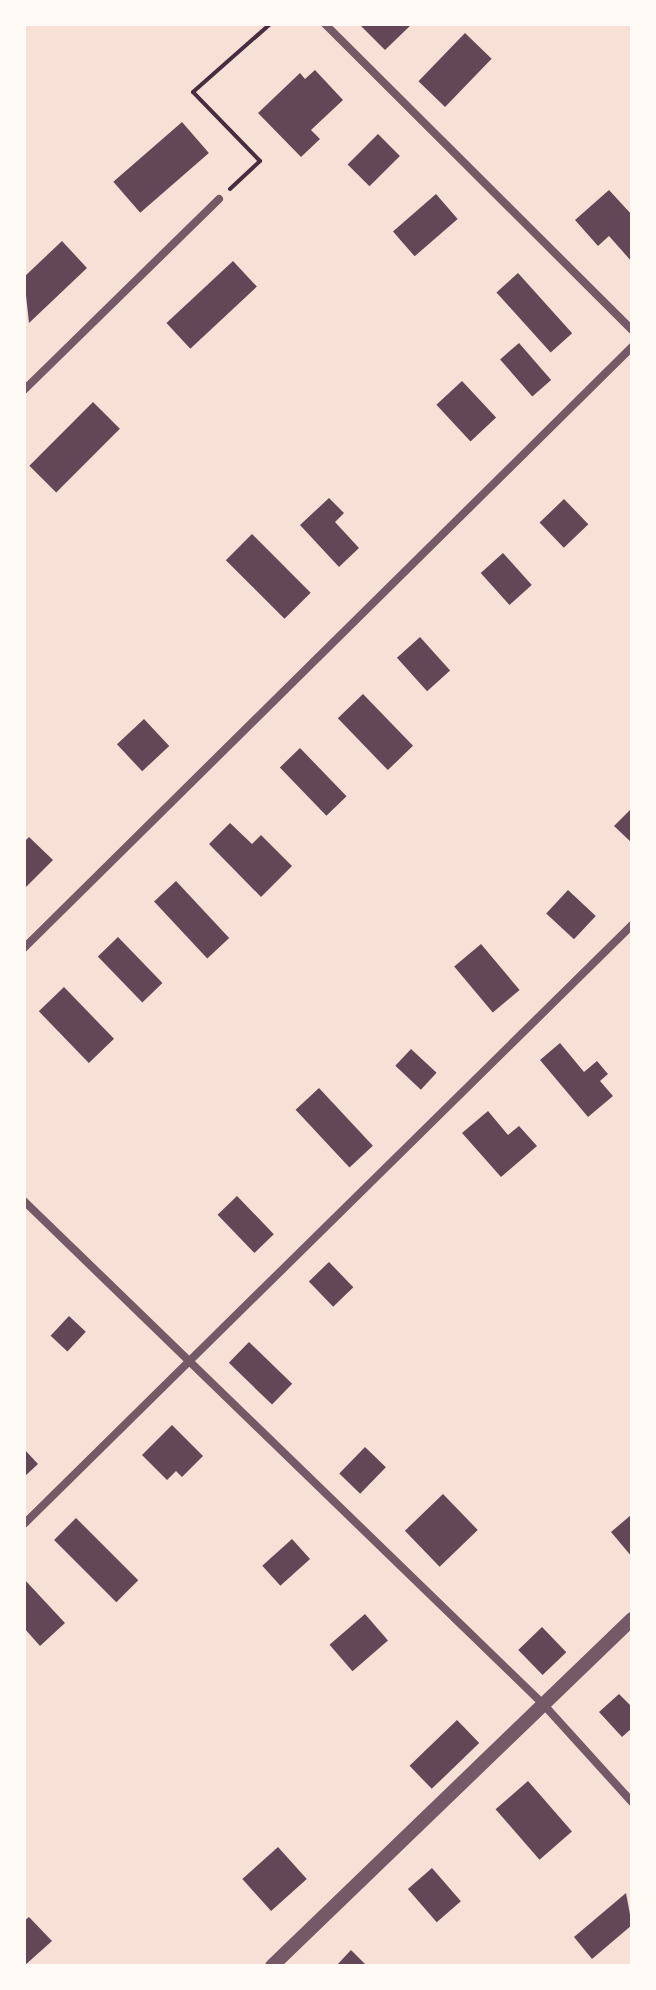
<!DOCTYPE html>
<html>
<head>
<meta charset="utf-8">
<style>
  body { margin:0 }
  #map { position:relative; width:656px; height:1990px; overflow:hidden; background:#f7e1d7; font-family:Arial,sans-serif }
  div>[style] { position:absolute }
  .building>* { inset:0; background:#644757; transform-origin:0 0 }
  .path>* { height:4px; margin:-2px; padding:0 2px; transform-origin:2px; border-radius:2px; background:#4a2c40 }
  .minor>* { height:8px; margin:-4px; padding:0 4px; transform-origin:4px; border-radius:4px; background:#755966 }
  .tertiary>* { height:14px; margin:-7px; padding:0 7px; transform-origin:7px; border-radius:7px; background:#755966 }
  span { translate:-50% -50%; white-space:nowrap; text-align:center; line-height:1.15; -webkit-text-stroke:6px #fffaf5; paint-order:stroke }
  .frame { position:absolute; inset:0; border:26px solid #fffaf5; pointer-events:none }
</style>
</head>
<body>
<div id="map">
  <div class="building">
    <div style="clip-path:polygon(412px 24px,385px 50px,361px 26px,363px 24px)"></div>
    <div style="left:465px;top:33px;width:37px;height:67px;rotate:44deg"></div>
    <div style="clip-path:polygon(315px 70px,343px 100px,311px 130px,320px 139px,301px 157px,258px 113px,300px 73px,305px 79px)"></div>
    <div style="left:182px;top:122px;width:41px;height:91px;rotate:49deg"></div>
    <div style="left:378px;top:134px;width:31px;height:43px;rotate:45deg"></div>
    <div style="clip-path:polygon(609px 190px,632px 215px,632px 262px,609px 236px,598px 246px,575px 220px)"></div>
    <div style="left:436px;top:194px;width:33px;height:57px;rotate:49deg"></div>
    <div style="clip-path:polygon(62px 241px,87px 268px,29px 323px,24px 277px)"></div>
    <div style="left:233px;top:261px;width:35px;height:91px;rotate:47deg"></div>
    <div style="left:518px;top:273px;width:81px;height:29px;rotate:48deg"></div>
    <div style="left:519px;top:343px;width:49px;height:25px;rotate:49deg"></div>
    <div style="left:462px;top:381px;width:50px;height:35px;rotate:47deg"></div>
    <div style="left:93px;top:402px;width:38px;height:90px;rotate:45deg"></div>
    <div style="clip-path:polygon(329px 498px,344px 513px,335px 522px,359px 548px,339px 567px,300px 525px)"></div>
    <div style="left:564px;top:499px;width:35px;height:34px;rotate:46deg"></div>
    <div style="left:252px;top:534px;width:83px;height:37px;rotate:45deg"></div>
    <div style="left:503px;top:553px;width:43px;height:30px;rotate:48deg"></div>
    <div style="left:420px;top:637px;width:45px;height:31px;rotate:48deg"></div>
    <div style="left:363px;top:694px;width:72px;height:35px;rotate:46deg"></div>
    <div style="left:144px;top:719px;width:37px;height:37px;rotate:47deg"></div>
    <div style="left:300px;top:748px;width:67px;height:28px;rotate:46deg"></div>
    <div style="clip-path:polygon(632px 808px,632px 843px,614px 826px)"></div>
    <div style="clip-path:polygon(230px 823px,252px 844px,261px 835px,292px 866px,261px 897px,209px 844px)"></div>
    <div style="clip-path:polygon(29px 837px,53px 860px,26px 887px,24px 842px)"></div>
    <div style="left:176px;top:881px;width:78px;height:30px;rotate:47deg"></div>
    <div style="left:568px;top:890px;width:38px;height:32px;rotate:43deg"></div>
    <div style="left:118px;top:937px;width:64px;height:28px;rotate:46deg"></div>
    <div style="left:481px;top:944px;width:60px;height:35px;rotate:50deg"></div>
    <div style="left:64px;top:987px;width:72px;height:35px;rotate:46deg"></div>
    <div style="clip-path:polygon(560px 1043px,584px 1072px,597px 1061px,608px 1074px,600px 1081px,613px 1096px,588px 1117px,540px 1060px)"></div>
    <div style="left:411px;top:1049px;width:35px;height:23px;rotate:43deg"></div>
    <div style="left:319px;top:1088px;width:79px;height:32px;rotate:47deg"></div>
    <div style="clip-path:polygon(488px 1111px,508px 1135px,519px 1126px,537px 1146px,501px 1177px,462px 1133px)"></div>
    <div style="left:237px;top:1196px;width:53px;height:27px;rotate:46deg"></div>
    <div style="left:329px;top:1262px;width:35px;height:28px;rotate:46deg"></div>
    <div style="left:69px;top:1316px;width:23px;height:27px;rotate:43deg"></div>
    <div style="left:249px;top:1342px;width:60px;height:29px;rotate:44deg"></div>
    <div style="clip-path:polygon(172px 1425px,203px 1456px,182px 1477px,176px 1471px,167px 1480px,142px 1455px)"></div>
    <div style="left:365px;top:1447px;width:29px;height:37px;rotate:44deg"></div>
    <div style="clip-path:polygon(24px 1449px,38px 1464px,24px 1477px)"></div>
    <div style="left:443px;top:1494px;width:50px;height:53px;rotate:46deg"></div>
    <div style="clip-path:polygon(631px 1515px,632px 1517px,632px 1557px,611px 1532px)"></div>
    <div style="left:76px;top:1518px;width:88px;height:31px;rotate:45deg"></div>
    <div style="left:292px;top:1539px;width:27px;height:40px;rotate:48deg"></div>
    <div style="clip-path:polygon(24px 1579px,65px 1623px,40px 1646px,24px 1628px)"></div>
    <div style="left:365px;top:1614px;width:35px;height:47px;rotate:49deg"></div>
    <div style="left:542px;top:1627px;width:35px;height:33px;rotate:46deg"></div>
    <div style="clip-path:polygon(619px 1694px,632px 1707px,632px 1728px,622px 1737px,599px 1712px)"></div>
    <div style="left:457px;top:1720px;width:32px;height:66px;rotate:46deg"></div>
    <div style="left:528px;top:1781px;width:67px;height:43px;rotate:49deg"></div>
    <div style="left:278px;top:1847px;width:43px;height:48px;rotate:48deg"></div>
    <div style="left:432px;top:1868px;width:44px;height:32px;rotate:49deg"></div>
    <div style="clip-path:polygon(626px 1893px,632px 1925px,592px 1959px,574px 1937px)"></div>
    <div style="clip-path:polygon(29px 1917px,52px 1941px,24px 1966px,24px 1921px)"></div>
    <div style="clip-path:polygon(351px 1950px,367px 1966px,336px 1966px)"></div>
  </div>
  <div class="path">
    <div style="left:230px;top:189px;width:41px;rotate:-43deg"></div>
    <div style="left:260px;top:161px;width:96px;rotate:-134.2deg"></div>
    <div style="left:193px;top:92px;width:103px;rotate:-41.4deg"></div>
  </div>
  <div class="minor">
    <div style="left:325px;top:24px;width:433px;rotate:44.9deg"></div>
    <div style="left:24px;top:390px;width:273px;rotate:-44.4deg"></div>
    <div style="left:24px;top:948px;width:855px;rotate:-44.67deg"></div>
    <div style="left:24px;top:1201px;width:724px;rotate:44.1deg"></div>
    <div style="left:544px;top:1705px;width:131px;rotate:47.8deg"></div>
    <div style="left:24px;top:1524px;width:854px;rotate:-44.57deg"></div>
  </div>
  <div class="tertiary">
    <div style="left:272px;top:1966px;width:500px;rotate:-43.95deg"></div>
  </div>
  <div class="frame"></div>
</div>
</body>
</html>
